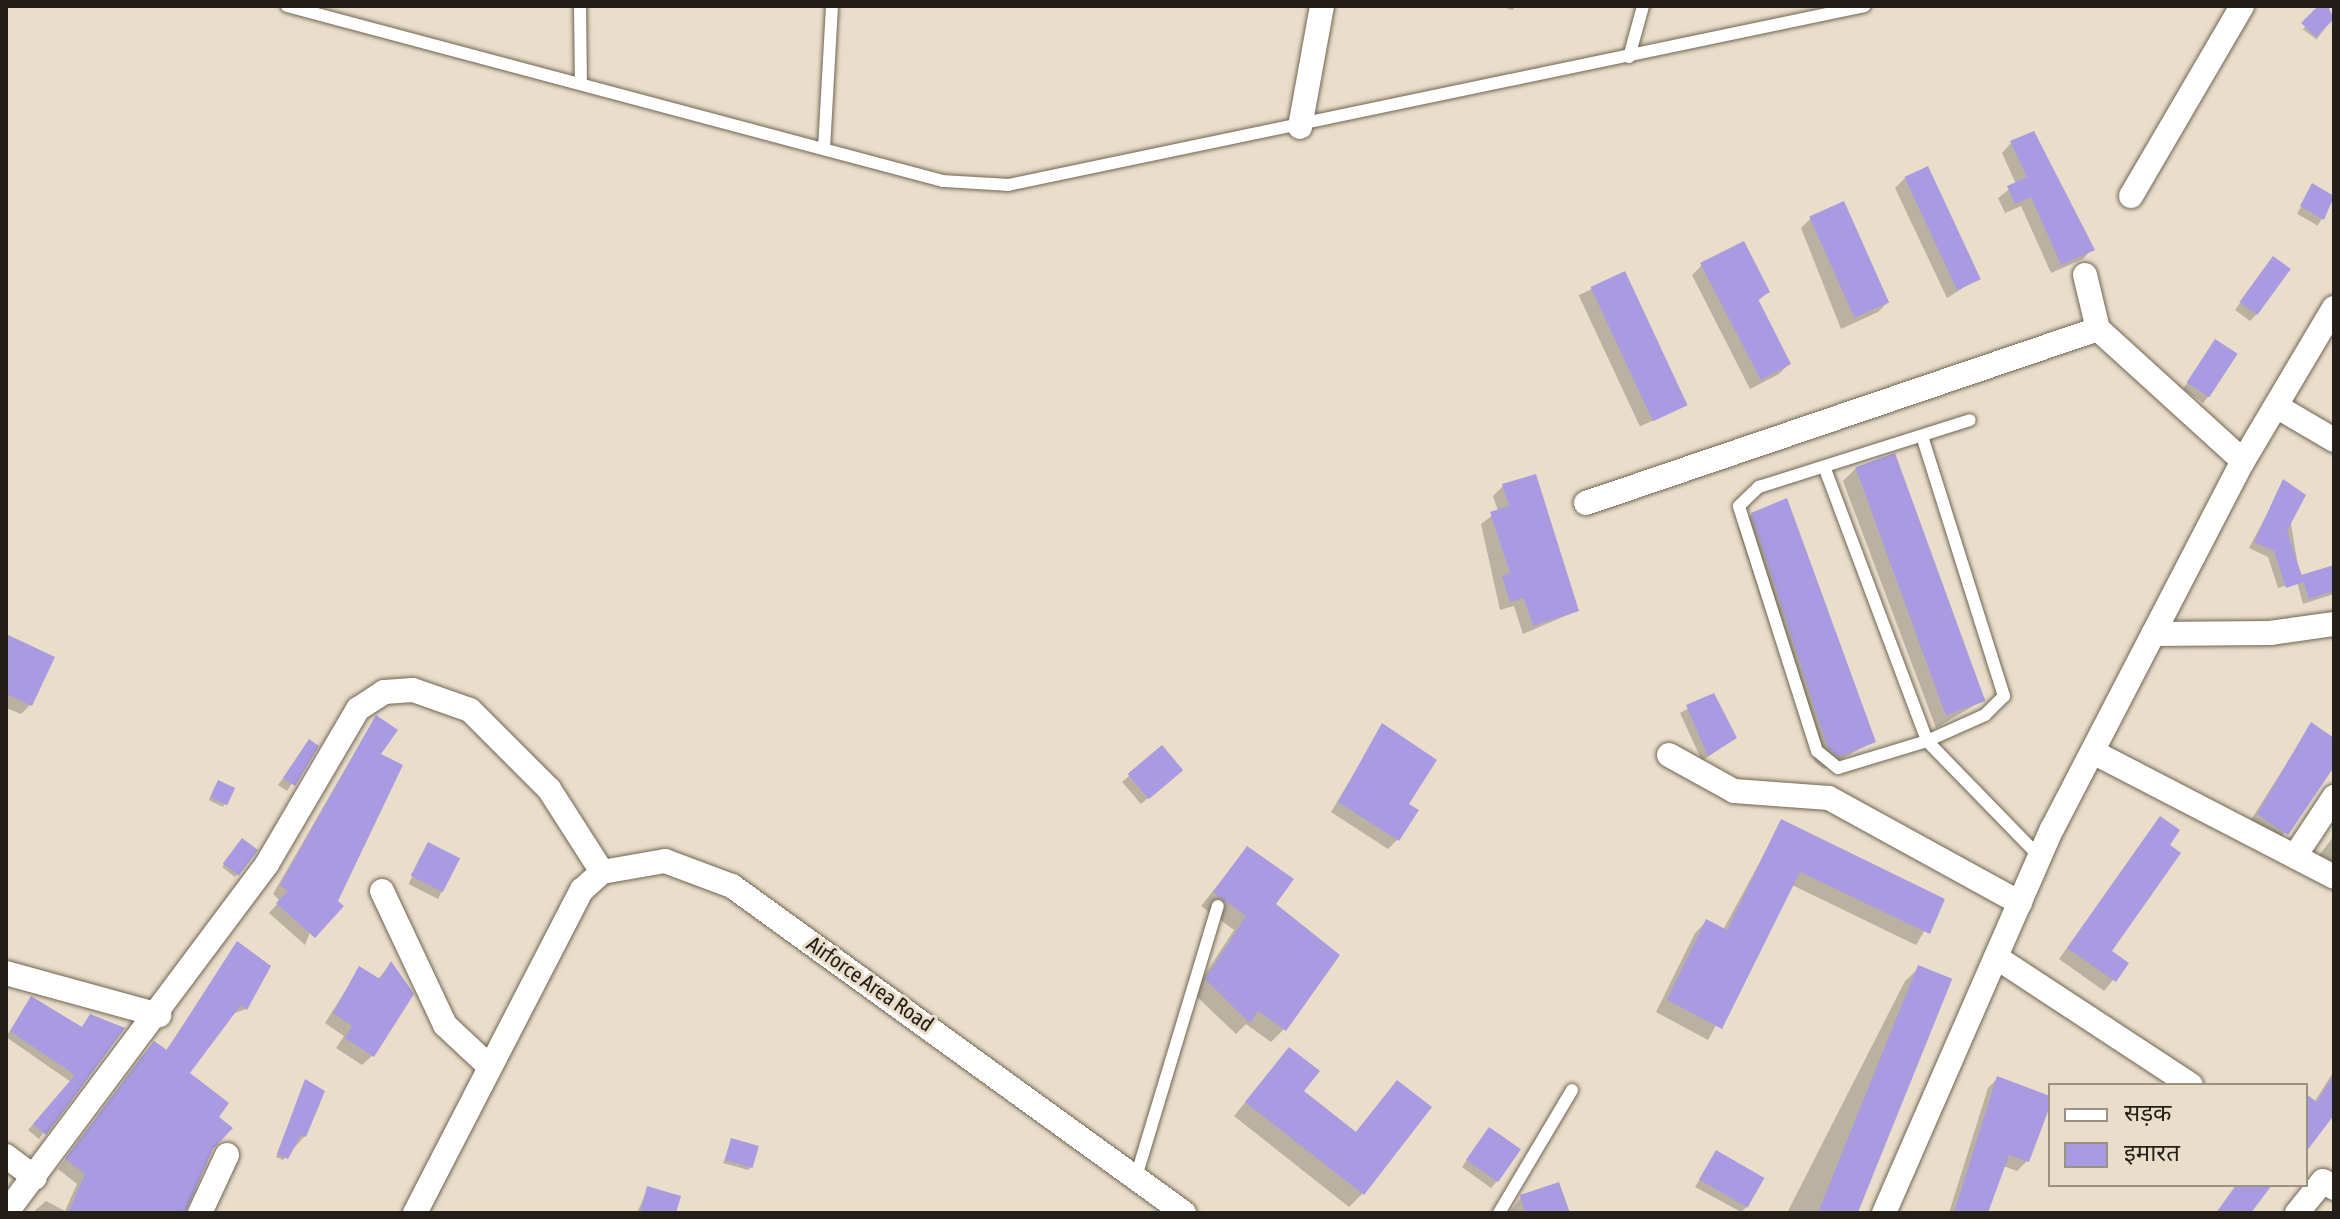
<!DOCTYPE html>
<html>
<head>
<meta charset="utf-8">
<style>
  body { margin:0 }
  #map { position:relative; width:2340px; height:1219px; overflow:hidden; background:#eadeca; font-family:"Asap Condensed","Noto Sans Devanagari",sans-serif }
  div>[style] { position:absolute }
  .shadow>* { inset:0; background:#0003; transform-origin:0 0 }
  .building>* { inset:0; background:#a99be1; transform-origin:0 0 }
  .roads { filter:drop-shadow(0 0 2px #6f6553) drop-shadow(0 0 2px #6f6553) }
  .service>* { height:12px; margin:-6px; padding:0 6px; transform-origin:6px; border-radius:6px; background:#fff }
  .minor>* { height:24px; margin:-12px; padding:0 12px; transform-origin:12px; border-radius:12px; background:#fff }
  span { translate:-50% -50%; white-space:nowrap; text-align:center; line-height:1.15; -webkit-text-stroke:6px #eadeca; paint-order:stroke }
  .street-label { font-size:22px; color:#231f18 }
  .frame { position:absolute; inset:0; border:8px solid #231f18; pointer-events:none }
  .legend { position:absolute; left:2048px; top:1083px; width:260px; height:104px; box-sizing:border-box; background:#eadeca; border:2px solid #9a9283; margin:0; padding:10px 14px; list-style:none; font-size:24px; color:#231f18 }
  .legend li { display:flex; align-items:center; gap:16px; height:40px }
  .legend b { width:40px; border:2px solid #9a9283 }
</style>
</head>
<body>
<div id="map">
  <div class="shadow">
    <div style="clip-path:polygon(1499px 6px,1517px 6px,1512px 10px)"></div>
    <div style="left:2320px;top:6px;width:17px;height:29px;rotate:36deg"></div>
    <div style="clip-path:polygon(2011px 143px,2092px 249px,2083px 259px,2051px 273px,2021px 206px,2005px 213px,1998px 198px,2016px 184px,2002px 153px)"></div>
    <div style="clip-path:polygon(1905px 178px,1979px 278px,1947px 298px,1895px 188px)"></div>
    <div style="left:2313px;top:186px;width:24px;height:32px;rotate:30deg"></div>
    <div style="clip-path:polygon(1811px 218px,1888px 302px,1878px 312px,1841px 329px,1801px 228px)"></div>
    <div style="clip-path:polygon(1702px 265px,1768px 292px,1757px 302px,1789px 364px,1779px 374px,1750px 389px,1692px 275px)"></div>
    <div style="clip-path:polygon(2267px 265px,2256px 315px,2250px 321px,2235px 310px)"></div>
    <div style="left:1624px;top:274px;width:145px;height:50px;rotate:65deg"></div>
    <div style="clip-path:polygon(2215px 341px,2209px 396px,2203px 403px,2183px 389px)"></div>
    <div style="clip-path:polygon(1856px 468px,1985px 699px,1936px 728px,1843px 481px)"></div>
    <div style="clip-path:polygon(2284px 482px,2300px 578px,2334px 567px,2334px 594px,2303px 604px,2297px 582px,2278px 588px,2268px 557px,2249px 548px)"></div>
    <div style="clip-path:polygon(1503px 486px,1577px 611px,1523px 634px,1514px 606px,1500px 610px,1481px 524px,1498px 511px,1493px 496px)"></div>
    <div style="clip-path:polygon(1752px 514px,1874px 741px,1824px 769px,1815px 762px,1738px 528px)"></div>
    <div style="clip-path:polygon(6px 637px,30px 705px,21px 714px,6px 708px)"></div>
    <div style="clip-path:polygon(1713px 695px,1728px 743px,1702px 761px,1680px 713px)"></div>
    <div style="clip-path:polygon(374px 719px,378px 755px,305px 945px,269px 913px,280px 901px,273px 894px)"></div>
    <div style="clip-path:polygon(1383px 725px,1397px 840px,1388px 849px,1331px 812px)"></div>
    <div style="clip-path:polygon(2311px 725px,2334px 741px,2334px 763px,2277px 843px,2249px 823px)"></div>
    <div style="clip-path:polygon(309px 742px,316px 747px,287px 791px,278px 785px)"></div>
    <div style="clip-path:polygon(1162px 748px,1174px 776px,1141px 804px,1122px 782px)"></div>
    <div style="clip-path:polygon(216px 785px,233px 789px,223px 807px,209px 800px)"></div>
    <div style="clip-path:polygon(2160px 818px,2167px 845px,2109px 951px,2126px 964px,2104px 991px,2059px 959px)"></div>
    <div style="clip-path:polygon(1782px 821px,1943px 900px,1916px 945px,1792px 885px,1708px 1040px,1656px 1012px,1695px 933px,1707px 921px,1723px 930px)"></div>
    <div style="clip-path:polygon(2334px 836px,2334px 873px,2316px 859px)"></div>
    <div style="clip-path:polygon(239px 843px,238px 874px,235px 877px,222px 867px)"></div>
    <div style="left:429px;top:844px;width:33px;height:45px;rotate:27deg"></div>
    <div style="clip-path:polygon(1247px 848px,1274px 904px,1284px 1029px,1271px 1042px,1246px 1024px,1236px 1034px,1193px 993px,1234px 930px,1201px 906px)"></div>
    <div style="clip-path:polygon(238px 943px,246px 1009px,232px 1014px,187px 1074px,216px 1117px,212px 1148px,184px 1213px,32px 1213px,46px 1201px,65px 1211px,77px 1184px,58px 1169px,142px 1056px,151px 1047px,165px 1052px)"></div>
    <div style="clip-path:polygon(391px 964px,372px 1056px,362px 1065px,336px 1048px,344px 1036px,325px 1023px,360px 968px,377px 980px)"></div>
    <div style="clip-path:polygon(1919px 968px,1833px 1213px,1787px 1213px,1905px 981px)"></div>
    <div style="clip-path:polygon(31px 998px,81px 1028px,91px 1016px,122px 1029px,39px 1139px,28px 1130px,71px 1082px,6px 1037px)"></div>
    <div style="clip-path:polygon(1289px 1049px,1301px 1092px,1355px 1133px,1397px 1082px,1362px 1194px,1349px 1207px,1234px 1116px)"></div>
    <div style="clip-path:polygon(2334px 1071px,2334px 1112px,2306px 1147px,2306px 1115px)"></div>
    <div style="clip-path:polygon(1998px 1078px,2050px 1100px,2027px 1161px,2017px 1171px,2003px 1166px,1986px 1213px,1949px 1213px,1988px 1088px)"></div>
    <div style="clip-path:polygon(305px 1082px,305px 1136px,283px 1160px,276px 1157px)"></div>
    <div style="clip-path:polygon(1483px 1136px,1497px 1181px,1491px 1188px,1462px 1167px)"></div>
    <div style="clip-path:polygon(732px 1140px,751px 1167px,748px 1170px,723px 1163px)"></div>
    <div style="clip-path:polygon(1716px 1153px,1748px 1206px,1741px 1212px,1695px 1187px)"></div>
    <div style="clip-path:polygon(648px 1188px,674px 1213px,637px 1213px)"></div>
    <div style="clip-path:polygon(1521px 1197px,1567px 1213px,1509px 1213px)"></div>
  </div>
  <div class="building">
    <div style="clip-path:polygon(2318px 6px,2328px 6px,2334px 19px,2316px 37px,2301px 23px)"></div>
    <div style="clip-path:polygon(2034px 131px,2095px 250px,2061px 265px,2031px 197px,2015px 204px,2007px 186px,2027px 177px,2010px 141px)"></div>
    <div style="left:1928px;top:166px;width:125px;height:26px;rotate:65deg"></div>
    <div style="clip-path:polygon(2312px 183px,2334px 196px,2324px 220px,2300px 206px)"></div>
    <div style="left:1844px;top:201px;width:111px;height:38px;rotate:66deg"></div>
    <div style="clip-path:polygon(1744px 241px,1770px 292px,1758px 299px,1791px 364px,1761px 380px,1700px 263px)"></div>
    <div style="left:2273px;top:256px;width:22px;height:57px;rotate:36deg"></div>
    <div style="left:1625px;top:271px;width:148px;height:38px;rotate:65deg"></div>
    <div style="left:2215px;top:339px;width:27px;height:52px;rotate:33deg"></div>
    <div style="left:1895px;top:453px;width:264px;height:42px;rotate:70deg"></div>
    <div style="clip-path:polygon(1536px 474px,1579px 611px,1533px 626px,1524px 598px,1510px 602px,1502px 576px,1510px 573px,1490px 512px,1509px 506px,1502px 484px)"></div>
    <div style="clip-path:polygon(2283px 479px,2306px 495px,2287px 531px,2304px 582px,2286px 588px,2274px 551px,2254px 542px)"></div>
    <div style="clip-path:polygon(1787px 498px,1876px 742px,1839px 757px,1828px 748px,1751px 513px)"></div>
    <div style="clip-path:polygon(2334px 565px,2334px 591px,2309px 599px,2301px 575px)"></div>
    <div style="clip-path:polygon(6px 634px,55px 657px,32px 706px,6px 694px)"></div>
    <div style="clip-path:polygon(1714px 693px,1737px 738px,1708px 756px,1686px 705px)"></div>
    <div style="clip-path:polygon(376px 715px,398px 730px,381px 754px,403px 765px,338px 901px,344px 906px,315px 938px,276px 903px,288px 891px,280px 885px)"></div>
    <div style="clip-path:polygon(2311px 722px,2334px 738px,2334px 767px,2288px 835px,2257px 814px)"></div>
    <div style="clip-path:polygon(1382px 723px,1437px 760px,1409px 804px,1419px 810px,1399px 841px,1338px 802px)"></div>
    <div style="clip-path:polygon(309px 739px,319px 746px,295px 786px,283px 778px)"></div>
    <div style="left:1162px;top:745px;width:33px;height:45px;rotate:50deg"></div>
    <div style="left:218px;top:780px;width:19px;height:19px;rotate:25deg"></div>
    <div style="clip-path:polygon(2160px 816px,2180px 830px,2170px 845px,2181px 853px,2112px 951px,2129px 963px,2116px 982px,2067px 948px)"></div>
    <div style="clip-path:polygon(1781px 819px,1945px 899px,1930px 934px,1800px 872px,1722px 1029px,1667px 1000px,1706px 919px,1727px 930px)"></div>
    <div style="left:242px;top:838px;width:20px;height:32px;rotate:37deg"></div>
    <div style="left:428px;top:842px;width:36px;height:38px;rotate:27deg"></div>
    <div style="clip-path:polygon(1247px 846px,1294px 879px,1276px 904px,1340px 955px,1286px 1031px,1258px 1011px,1250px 1023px,1205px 979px,1246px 916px,1213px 892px)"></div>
    <div style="clip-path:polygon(237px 941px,271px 966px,247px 1010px,241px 1005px,190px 1073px,229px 1103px,219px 1117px,233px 1128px,213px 1149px,185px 1213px,68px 1213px,85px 1174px,65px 1159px,154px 1041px,167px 1050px)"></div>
    <div style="clip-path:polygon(391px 961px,414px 994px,374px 1057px,345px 1038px,352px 1026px,333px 1013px,359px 966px,380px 979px)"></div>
    <div style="left:1918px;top:965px;width:37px;height:278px;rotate:22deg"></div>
    <div style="clip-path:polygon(31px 996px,82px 1027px,90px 1014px,125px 1028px,46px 1135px,33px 1124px,75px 1075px,10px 1031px)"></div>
    <div style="clip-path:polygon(1289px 1047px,1320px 1071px,1304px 1091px,1356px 1132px,1397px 1080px,1432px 1107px,1364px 1195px,1245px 1102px)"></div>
    <div style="clip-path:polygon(2334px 1074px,2334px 1115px,2306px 1152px,2306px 1094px,2317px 1102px)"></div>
    <div style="clip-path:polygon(1997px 1076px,2050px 1096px,2050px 1106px,2029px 1162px,2009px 1155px,1988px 1213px,1954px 1213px)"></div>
    <div style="clip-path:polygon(305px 1079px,325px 1091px,306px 1137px,301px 1135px,288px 1159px,277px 1154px)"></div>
    <div style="left:1489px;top:1127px;width:39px;height:40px;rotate:35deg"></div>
    <div style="left:731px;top:1138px;width:29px;height:23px;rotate:16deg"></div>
    <div style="left:1716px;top:1150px;width:56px;height:34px;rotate:30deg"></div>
    <div style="clip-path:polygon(1559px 1182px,1570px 1213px,1525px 1213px,1520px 1195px)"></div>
    <div style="clip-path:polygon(2236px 1185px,2272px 1185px,2251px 1213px,2216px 1213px)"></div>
    <div style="clip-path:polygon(647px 1186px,681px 1196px,676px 1213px,640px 1213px)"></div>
  </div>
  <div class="roads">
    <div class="service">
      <div style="left:287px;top:6px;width:679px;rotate:14.94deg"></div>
      <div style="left:943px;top:181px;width:65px;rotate:3.5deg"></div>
      <div style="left:1008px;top:185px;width:875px;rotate:-11.8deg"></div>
      <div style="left:580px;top:6px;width:78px;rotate:89.3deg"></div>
      <div style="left:1629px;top:57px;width:53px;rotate:-74.6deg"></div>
      <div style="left:824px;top:149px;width:143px;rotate:-86.8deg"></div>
      <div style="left:1922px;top:436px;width:273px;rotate:72.5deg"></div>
      <div style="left:2004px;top:696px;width:27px;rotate:135deg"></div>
      <div style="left:1985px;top:715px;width:64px;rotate:155.9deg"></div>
      <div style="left:1927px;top:741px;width:93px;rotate:163.1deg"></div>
      <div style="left:1838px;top:768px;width:27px;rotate:-141deg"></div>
      <div style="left:1817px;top:751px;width:257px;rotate:-107.7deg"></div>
      <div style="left:1739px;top:506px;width:28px;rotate:-44deg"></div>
      <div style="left:1759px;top:487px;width:221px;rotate:-17.6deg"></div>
      <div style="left:1825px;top:469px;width:290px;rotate:69.4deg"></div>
      <div style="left:1927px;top:741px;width:162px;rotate:45.8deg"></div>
      <div style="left:1136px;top:1177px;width:283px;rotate:-73.2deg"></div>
      <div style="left:1499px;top:1213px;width:143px;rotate:-59.3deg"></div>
    </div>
    <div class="minor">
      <div style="left:1300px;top:127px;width:123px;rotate:-79.7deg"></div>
      <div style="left:2131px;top:196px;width:220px;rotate:-59.7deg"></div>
      <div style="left:2085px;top:275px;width:56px;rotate:76.5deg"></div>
      <div style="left:2098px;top:329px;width:196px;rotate:42.3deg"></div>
      <div style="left:2276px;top:406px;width:67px;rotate:30.4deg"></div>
      <div style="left:1586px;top:503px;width:541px;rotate:-18.77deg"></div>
      <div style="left:2153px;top:634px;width:117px;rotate:-0.5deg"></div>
      <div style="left:2270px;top:633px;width:65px;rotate:-8deg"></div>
      <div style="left:2093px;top:752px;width:271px;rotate:27.4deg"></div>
      <div style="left:1669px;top:755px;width:74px;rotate:29deg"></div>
      <div style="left:1734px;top:791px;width:95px;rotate:4.2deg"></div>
      <div style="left:1829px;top:798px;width:218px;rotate:28.8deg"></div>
      <div style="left:2295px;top:856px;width:71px;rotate:-56.5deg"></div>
      <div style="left:382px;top:891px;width:148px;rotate:64.8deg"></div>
      <div style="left:445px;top:1025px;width:60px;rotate:43deg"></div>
      <div style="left:1996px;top:957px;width:233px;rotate:33.3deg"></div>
      <div style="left:6px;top:973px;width:159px;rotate:15.4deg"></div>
      <div style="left:6px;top:1156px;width:36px;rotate:37deg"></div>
      <div style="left:6px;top:1213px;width:436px;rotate:-53.2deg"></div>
      <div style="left:267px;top:864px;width:180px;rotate:-59.6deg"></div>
      <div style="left:358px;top:709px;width:31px;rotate:-33deg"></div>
      <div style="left:384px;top:692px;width:29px;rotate:-4deg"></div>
      <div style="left:413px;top:690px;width:60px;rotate:19.3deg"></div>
      <div style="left:470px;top:710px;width:112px;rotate:45deg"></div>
      <div style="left:549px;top:789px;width:98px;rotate:57.4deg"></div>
      <div style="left:200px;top:1213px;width:64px;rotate:-65deg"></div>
      <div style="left:415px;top:1213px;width:364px;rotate:-62.7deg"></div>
      <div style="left:582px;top:890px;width:27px;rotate:-42deg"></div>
      <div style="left:602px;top:872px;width:64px;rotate:-9.9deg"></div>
      <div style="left:665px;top:861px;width:72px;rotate:20.5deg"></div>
      <div style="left:732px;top:886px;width:558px;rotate:35.88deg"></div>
      <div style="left:1884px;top:1213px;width:419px;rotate:-66.4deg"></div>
      <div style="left:2052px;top:829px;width:415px;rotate:-62.6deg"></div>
      <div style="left:2243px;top:461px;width:178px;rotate:-59.3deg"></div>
      <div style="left:2297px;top:1213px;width:41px;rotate:-50.9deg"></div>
      <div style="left:2323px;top:1181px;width:13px;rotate:32deg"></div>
    </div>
  </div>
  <div class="street-label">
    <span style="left:870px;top:984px;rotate:35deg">Airforce Area Road</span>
  </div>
  <div class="frame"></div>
  <ul class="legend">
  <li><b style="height:10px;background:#fff"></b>सड़क</li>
  <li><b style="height:22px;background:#a99be1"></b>इमारत</li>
  </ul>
</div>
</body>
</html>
